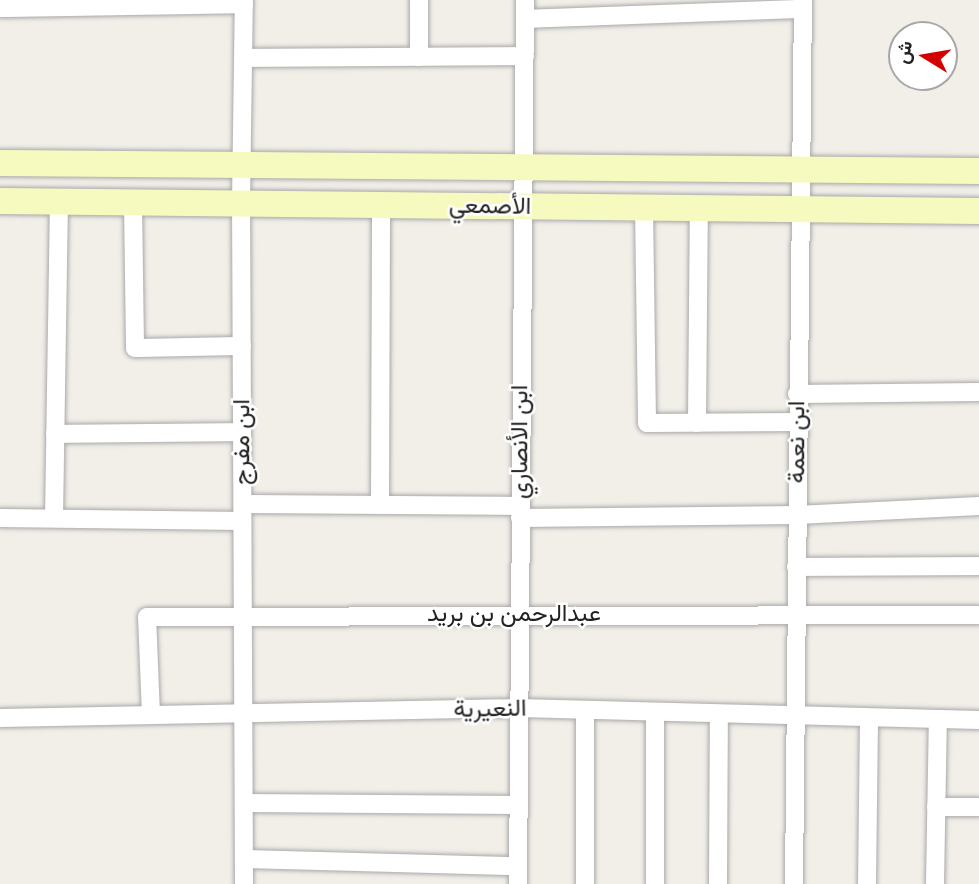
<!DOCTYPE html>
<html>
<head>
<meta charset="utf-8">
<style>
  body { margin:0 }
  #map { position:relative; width:979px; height:884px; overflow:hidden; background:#f2efe9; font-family:"Nunito Sans",Vazirmatn,sans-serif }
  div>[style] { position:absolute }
  .roads { filter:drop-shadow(0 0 2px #a9a9a9) drop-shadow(0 0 2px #a9a9a9) }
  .street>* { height:18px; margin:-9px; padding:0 9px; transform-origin:9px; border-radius:9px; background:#fff }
  .secondary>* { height:26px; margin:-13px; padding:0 13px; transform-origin:13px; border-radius:13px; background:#f7fabf }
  span { translate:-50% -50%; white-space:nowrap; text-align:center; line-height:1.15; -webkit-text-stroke:5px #fff; paint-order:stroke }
  .street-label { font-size:24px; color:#222 }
  .north { position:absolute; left:888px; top:21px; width:70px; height:70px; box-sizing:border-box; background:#fff; border:2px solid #a7a7a7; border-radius:50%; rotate:281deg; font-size:19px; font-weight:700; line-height:28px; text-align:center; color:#222 }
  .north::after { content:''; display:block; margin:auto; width:24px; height:32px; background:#d40000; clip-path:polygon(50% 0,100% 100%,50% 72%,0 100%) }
</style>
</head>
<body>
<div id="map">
  <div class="roads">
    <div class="street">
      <div style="left:0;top:8px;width:244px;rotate:-0.9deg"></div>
      <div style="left:525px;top:19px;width:278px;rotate:-2.1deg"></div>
      <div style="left:419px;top:57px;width:57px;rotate:-90deg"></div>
      <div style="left:243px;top:58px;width:282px;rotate:-0.4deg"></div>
      <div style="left:133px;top:203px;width:145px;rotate:89.2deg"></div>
      <div style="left:135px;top:348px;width:107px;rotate:-1.1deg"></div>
      <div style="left:644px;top:207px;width:216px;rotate:89.2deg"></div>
      <div style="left:647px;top:423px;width:151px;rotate:-0.4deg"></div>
      <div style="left:797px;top:394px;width:182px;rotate:-0.6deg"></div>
      <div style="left:697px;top:423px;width:215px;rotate:-89.5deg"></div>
      <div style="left:55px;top:434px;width:187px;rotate:-0.6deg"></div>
      <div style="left:243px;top:504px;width:277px;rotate:0.4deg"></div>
      <div style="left:380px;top:505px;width:300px;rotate:-89.8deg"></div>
      <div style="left:0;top:518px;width:242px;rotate:0.7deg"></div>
      <div style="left:54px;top:518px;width:316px;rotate:-89.1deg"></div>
      <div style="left:520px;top:518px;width:277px;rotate:-0.6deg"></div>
      <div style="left:797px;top:515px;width:182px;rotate:-2.8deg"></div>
      <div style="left:796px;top:567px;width:183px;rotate:-0.3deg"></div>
      <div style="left:585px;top:710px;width:174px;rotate:90deg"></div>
      <div style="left:655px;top:712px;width:172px;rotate:90deg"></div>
      <div style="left:151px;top:715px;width:98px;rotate:-92.3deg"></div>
      <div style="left:147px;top:617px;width:832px;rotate:-0.14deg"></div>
      <div style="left:0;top:718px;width:519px;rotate:-1.1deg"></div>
      <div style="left:519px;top:708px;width:460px;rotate:1.5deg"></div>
      <div style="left:244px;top:803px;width:275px;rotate:0.4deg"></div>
      <div style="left:936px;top:807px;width:43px"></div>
      <div style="left:244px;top:859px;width:274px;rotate:1.5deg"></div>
      <div style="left:244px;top:884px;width:680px;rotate:-90.25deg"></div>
      <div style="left:241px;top:204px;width:204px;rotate:-89.2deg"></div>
      <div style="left:518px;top:884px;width:884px;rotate:-89.55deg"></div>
      <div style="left:718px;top:884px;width:170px;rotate:-89.7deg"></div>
      <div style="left:794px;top:884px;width:884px;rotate:-89.42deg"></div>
      <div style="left:867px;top:884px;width:166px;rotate:-89.3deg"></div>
      <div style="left:935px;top:884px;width:165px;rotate:-89deg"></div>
    </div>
    <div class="secondary">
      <div style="left:0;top:163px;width:979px;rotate:0.47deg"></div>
      <div style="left:0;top:201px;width:979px;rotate:0.59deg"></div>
    </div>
  </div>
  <div class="street-label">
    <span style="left:490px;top:206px;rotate:1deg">الأصمعي</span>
    <span style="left:242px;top:442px;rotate:-90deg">ابن مفرج</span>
    <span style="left:520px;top:442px;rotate:-90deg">ابن الأنصاري</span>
    <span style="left:797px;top:442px;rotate:-90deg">ابن نعمة</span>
    <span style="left:514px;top:614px">عبدالرحمن بن بريد</span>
    <span style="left:490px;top:709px;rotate:-1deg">النعيرية</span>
  </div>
  <div class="north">ش</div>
</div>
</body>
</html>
